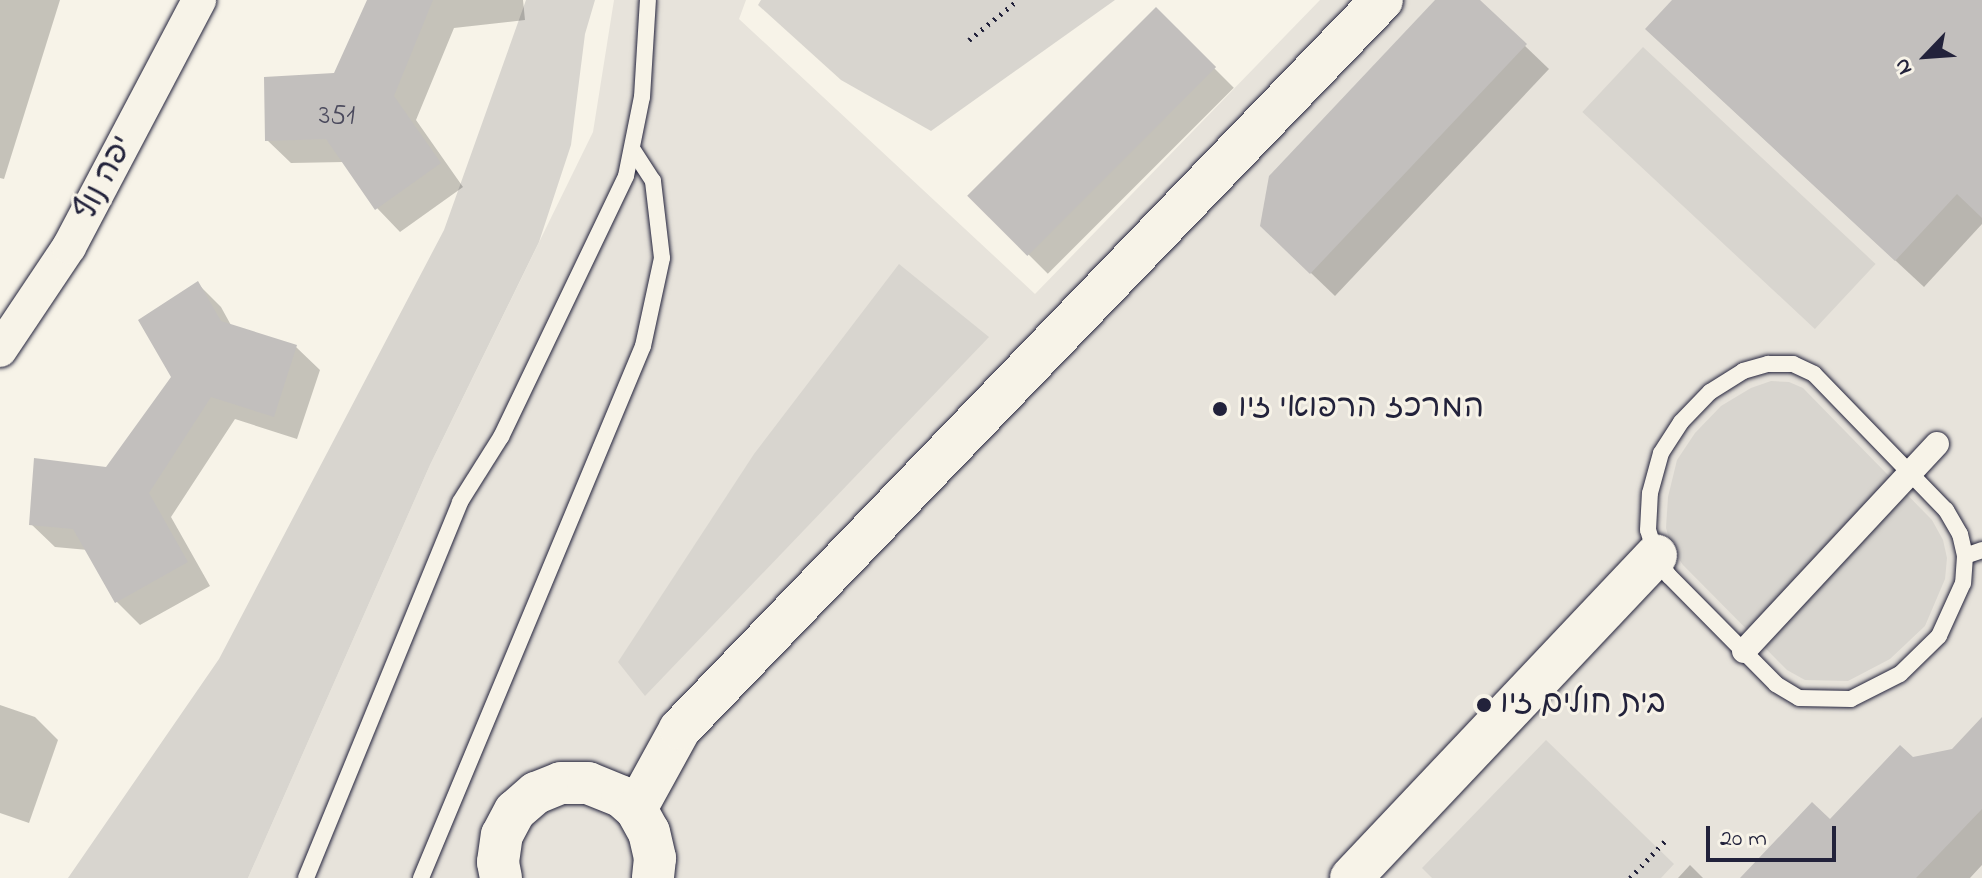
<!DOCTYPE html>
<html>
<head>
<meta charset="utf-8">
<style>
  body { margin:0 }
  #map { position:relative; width:1982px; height:878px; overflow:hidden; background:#f7f3e8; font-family:"Indie Flower","Playpen Sans Hebrew",sans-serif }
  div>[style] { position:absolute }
  .built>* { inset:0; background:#e7e3db }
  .green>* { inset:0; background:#d8d5cf; transform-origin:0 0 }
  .shadow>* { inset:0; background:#0003; transform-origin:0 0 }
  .building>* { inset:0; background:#c2bfbd; transform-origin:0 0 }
  .path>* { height:5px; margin-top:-2.5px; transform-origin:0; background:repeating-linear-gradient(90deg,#22223b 0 2px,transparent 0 8px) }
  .roads { filter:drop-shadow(0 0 2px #22223b) drop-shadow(0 0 2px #22223b) }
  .service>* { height:16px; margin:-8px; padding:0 8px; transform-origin:8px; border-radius:8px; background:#f7f3e8 }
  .pedestrian>* { height:24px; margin:-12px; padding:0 12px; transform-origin:12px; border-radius:12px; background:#f7f3e8 }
  .minor>* { height:34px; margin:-17px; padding:0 17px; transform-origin:17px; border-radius:17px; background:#f7f3e8 }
  .tertiary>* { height:42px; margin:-21px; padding:0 21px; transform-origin:21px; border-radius:21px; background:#f7f3e8 }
  .dots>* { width:22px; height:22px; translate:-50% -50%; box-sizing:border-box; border:4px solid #f7f3e8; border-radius:50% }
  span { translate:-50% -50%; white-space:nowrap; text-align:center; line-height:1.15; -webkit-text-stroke:6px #f7f3e8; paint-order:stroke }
  .number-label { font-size:28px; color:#4a495c }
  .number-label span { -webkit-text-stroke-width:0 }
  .street-label { font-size:32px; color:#22223b }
  .poi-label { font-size:32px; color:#22223b }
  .left { translate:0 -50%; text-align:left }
  .north { position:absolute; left:1886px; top:16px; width:80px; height:80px; -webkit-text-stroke:6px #f7f3e8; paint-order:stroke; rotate:245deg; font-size:22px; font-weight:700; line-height:32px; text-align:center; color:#22223b }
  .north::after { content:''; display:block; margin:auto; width:28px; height:36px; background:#22223b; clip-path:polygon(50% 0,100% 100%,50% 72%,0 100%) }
  .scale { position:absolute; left:1706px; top:826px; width:130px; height:36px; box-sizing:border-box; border:4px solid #22223b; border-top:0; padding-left:10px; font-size:24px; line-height:28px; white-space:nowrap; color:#22223b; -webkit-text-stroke:6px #f7f3e8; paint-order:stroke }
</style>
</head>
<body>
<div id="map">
  <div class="built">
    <div style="clip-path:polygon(614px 0,746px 0,739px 19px,1035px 294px,1320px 0,1982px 0,1982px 878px,248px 878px,430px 465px,593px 132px)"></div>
  </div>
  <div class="green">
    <div style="clip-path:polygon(526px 0,595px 0,585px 34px,571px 145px,539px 242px,430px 465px,248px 878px,68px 878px,219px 659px,444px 230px)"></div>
    <div style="clip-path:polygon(761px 0,1115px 0,931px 131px,841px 80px,758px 5px)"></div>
    <div style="left:1643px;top:47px;width:318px;height:89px;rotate:43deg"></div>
    <div style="clip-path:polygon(899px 264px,989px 337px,645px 696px,618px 662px,754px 454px)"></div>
    <div style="clip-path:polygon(1771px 381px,1789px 382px,1803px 388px,1932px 520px,1943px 540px,1947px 558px,1945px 579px,1925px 626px,1890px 659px,1848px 681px,1805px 680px,1787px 670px,1683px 565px,1672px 549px,1666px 528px,1668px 497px,1677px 460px,1695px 433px,1721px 406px,1751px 388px)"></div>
    <div style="clip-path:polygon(1546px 740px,1674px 864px,1661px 878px,1432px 878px,1422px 868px)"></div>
  </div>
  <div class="shadow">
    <div style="clip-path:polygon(0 0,60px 0,4px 179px,0 178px)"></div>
    <div style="clip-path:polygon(369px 0,523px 0,525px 20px,454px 28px,416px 120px,463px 187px,400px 232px,377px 208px,344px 162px,291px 163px,267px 140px,335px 75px)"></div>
    <div style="clip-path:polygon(1438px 0,1477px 0,1549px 69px,1335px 296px,1286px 249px)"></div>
    <div style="clip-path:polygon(1675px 0,1982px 0,1982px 224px,1924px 287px,1676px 57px)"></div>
    <div style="left:1156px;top:10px;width:110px;height:263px;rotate:45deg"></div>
    <div style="clip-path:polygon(198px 284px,221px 307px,232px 327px,296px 347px,320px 370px,297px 439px,235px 419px,171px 517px,210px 586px,140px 625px,117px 602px,88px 550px,55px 547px,31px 524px,107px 469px,174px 377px)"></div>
    <div style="clip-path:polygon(0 705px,35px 717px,58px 740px,29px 823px,0 813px)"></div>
    <div style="clip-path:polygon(1982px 720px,1982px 865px,1970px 878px,1743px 878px,1830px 822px,1912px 759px,1953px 751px)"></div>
    <div style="clip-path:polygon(1690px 865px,1703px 878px,1678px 878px)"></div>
  </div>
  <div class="building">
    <div style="clip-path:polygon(367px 0,433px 0,394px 96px,441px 163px,375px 210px,326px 139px,265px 141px,264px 77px,334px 73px)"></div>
    <div style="clip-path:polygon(1435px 0,1480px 0,1527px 44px,1310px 274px,1260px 226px,1269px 176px)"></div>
    <div style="clip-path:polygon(1672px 0,1982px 0,1982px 218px,1957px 194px,1895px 261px,1645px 29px)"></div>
    <div style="left:1156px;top:7px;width:85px;height:267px;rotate:45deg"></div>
    <div style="clip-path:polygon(198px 281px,221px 321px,297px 345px,274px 417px,211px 397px,149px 493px,188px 562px,115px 603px,73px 529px,29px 525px,34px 458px,106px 467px,171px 377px,138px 320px)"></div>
    <div style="clip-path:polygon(1982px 717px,1982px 809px,1916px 878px,1740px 878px,1812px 802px,1830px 819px,1900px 745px,1913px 757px,1952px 749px)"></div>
  </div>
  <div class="path">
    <div style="left:969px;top:40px;width:63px;rotate:-39.2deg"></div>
    <div style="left:1630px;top:878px;width:52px;rotate:-46.5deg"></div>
  </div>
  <div class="roads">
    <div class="service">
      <div style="left:1768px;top:364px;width:25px"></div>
      <div style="left:1793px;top:364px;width:23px;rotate:25deg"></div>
      <div style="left:1814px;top:374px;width:190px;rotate:45.9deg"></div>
      <div style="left:1946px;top:510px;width:28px;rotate:60deg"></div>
      <div style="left:1960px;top:534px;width:23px;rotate:77deg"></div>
      <div style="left:1965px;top:556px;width:27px;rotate:94deg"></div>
      <div style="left:1963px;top:583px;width:58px;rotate:114.4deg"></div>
      <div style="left:1939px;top:636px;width:54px;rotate:135.7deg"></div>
      <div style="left:1900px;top:674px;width:55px;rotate:153deg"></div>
      <div style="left:1851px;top:699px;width:52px;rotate:-178.9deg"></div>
      <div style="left:1799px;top:698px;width:27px;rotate:-149deg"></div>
      <div style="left:1776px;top:684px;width:152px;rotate:-134.7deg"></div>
      <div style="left:1669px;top:576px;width:24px;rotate:-123deg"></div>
      <div style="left:1656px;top:556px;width:27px;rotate:-107deg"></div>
      <div style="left:1648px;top:530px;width:37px;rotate:-87deg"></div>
      <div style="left:1650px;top:493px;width:41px;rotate:-74.6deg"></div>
      <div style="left:1661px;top:453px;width:37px;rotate:-57deg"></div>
      <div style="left:1681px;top:422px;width:42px;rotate:-46deg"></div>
      <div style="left:1710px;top:392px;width:39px;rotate:-32deg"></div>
      <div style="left:1743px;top:371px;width:26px;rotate:-16deg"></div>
      <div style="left:1965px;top:556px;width:18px;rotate:-19deg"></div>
      <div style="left:306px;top:878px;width:406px;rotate:-67.7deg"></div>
      <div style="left:460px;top:502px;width:77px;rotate:-57.8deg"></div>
      <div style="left:501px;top:437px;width:289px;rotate:-64.4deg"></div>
      <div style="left:626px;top:176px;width:81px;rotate:-78.6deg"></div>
      <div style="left:642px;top:97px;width:97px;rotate:-86.5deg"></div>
      <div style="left:421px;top:878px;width:576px;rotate:-67.35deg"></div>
      <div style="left:643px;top:346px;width:90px;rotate:-77.8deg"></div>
      <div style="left:662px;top:258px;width:78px;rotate:-96.7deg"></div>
      <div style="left:653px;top:181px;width:38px;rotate:-123deg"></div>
    </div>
    <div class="pedestrian">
      <div style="left:1744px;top:651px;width:283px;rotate:-47deg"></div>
    </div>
    <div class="minor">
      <div style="left:0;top:350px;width:124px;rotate:-56.2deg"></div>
      <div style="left:69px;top:247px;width:279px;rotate:-62.2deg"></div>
    </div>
    <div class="tertiary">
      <div style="left:636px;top:809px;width:91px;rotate:-61.2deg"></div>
      <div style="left:680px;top:729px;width:1012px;rotate:-46.08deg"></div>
      <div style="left:501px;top:878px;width:16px;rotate:-101deg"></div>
      <div style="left:498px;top:862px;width:27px;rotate:-82deg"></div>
      <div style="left:502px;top:835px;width:27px;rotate:-62deg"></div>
      <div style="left:515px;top:811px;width:28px;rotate:-41deg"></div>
      <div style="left:536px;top:793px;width:27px;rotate:-22deg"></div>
      <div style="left:561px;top:783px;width:27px"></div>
      <div style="left:588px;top:783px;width:37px;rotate:22deg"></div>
      <div style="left:622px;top:797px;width:18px;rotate:41deg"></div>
      <div style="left:636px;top:809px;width:26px;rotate:61deg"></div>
      <div style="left:649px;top:832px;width:27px;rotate:77deg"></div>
      <div style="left:655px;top:858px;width:20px;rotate:96deg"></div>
      <div style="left:1351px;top:878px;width:444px;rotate:-46.6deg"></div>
    </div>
  </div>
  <div class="dots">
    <div style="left:1220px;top:409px;background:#22223b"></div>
    <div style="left:1484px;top:705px;background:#22223b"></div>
  </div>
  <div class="number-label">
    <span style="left:337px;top:117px">351</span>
  </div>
  <div class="street-label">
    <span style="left:106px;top:179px;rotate:-62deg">יפה נוף</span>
  </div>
  <div class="poi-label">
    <span class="left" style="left:1238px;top:409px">המרכז הרפואי זיו</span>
    <span class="left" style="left:1500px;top:705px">בית חולים זיו</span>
  </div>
  <div class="north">N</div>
  <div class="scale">20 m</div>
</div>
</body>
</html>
